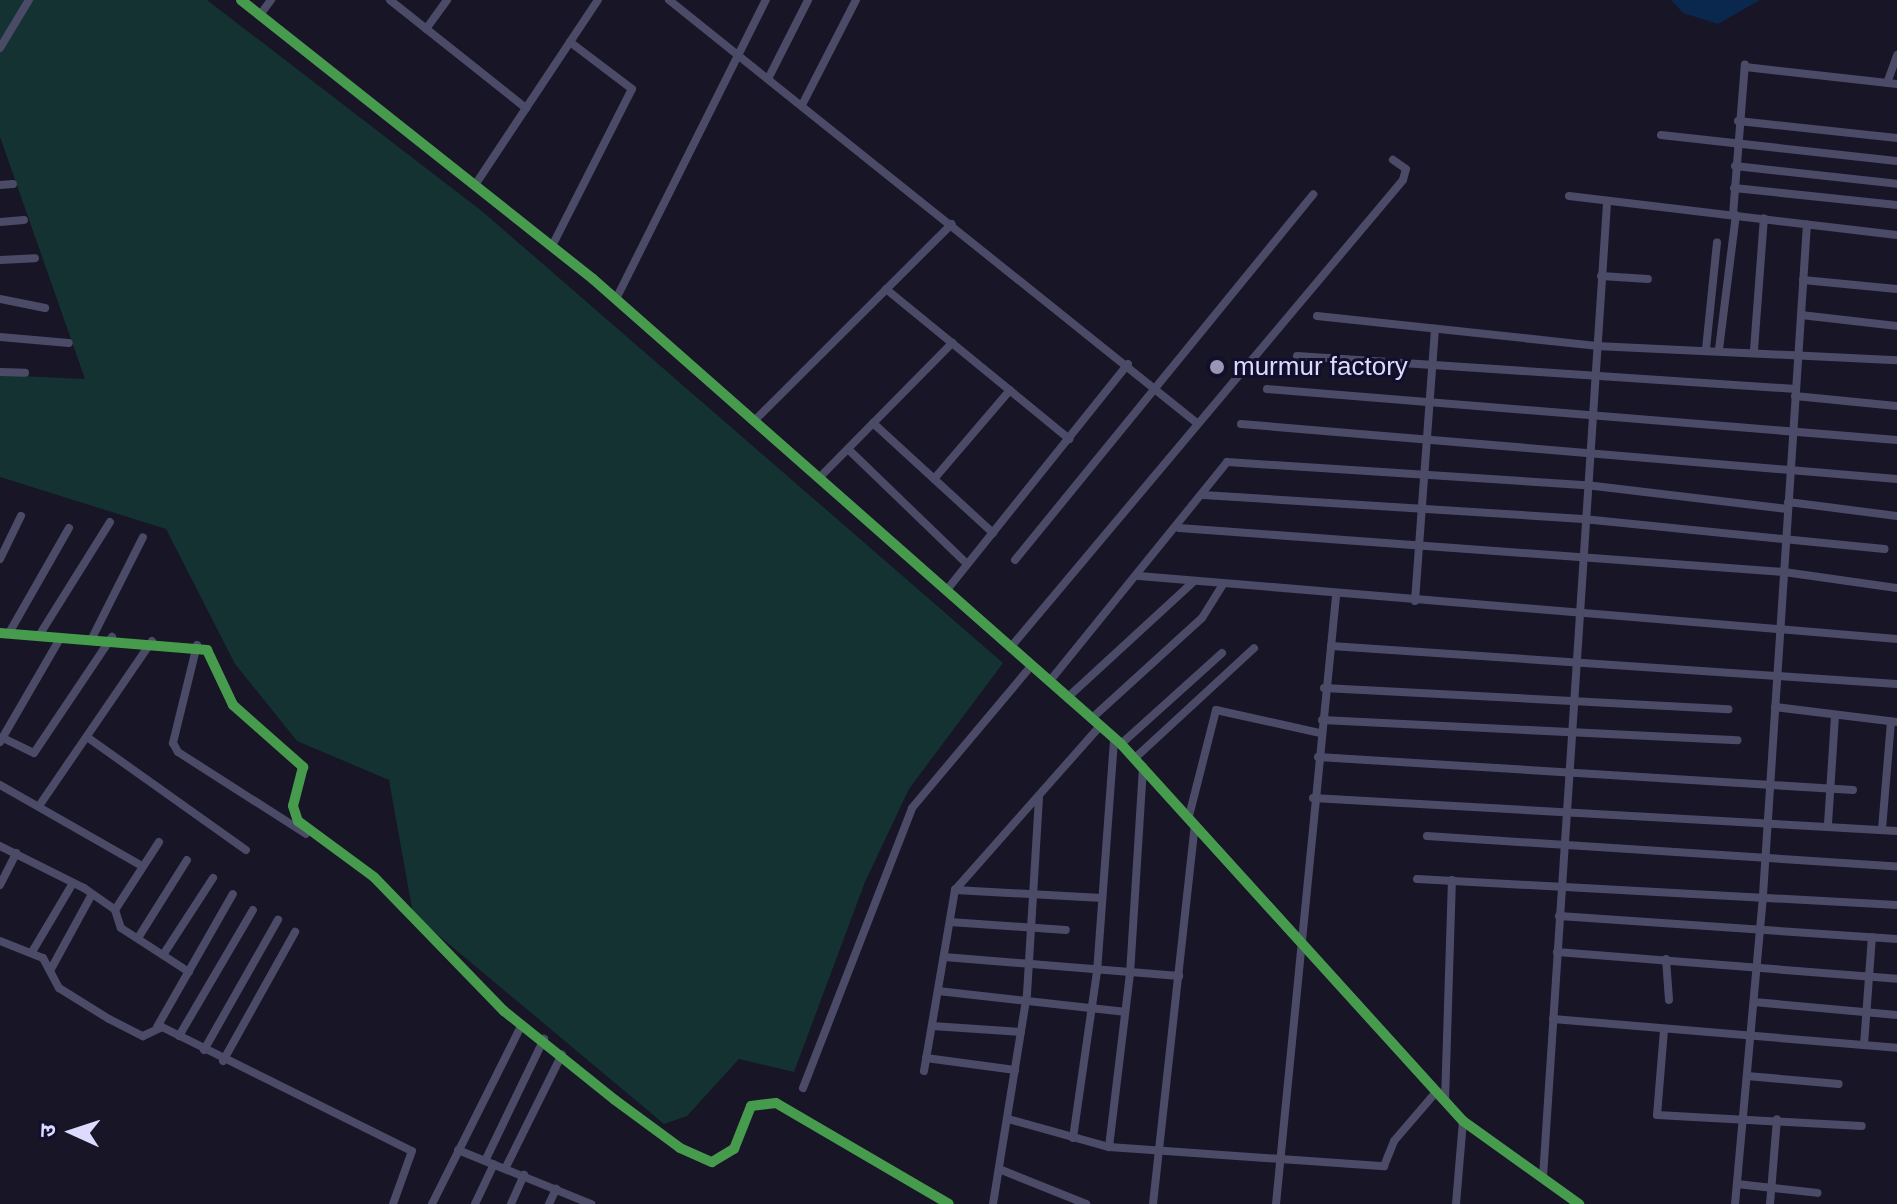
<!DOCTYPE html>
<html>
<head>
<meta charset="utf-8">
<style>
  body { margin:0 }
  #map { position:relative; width:1897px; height:1204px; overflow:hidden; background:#171526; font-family:Arial,"Noto Sans Devanagari",sans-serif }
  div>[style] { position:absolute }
  .green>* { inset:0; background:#133231 }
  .water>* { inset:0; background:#0a274e }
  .minor>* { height:8px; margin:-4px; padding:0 4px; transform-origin:4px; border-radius:4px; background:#4b4b67 }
  .tertiary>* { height:10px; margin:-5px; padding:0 5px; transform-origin:5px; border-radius:5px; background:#4b4b67 }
  .cycleway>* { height:10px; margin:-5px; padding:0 5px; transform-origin:5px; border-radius:5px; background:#469c4c }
  .dots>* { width:22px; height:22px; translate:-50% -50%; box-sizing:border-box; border:4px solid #120f2c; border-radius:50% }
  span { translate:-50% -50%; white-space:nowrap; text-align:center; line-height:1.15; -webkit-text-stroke:6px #120f2c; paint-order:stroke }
  .poi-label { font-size:26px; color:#dcdbff }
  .left { translate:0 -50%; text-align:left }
  .north { position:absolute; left:32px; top:1092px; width:80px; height:80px; -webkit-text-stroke:6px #120f2c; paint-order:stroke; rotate:273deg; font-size:22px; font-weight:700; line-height:32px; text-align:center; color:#dcdbff }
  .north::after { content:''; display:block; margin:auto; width:28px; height:36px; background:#dcdbff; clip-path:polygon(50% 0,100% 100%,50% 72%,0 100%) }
</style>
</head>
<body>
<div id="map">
  <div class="green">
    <div style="clip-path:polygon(0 0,207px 0,483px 212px,1003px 663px,909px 789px,865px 882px,794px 1072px,739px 1059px,687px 1116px,664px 1124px,413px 914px,389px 780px,297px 741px,235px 664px,166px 529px,0 477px,0 375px,85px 379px,0 137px)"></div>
  </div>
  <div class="water">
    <div style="clip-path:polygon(1671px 0,1760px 0,1718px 24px,1683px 13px)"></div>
  </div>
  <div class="minor">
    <div style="left:390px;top:0;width:174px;rotate:38.5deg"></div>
    <div style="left:669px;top:0;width:677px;rotate:38.7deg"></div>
    <div style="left:260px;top:15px;width:19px;rotate:-54deg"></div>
    <div style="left:426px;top:29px;width:36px;rotate:-54deg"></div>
    <div style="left:0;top:48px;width:56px;rotate:-58.9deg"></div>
    <div style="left:1745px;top:67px;width:153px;rotate:6.4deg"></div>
    <div style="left:768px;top:79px;width:89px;rotate:-63.1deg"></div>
    <div style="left:1887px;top:83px;width:30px;rotate:-70deg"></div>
    <div style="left:802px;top:105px;width:118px;rotate:-62.8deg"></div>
    <div style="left:1738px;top:121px;width:160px;rotate:6.1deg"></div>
    <div style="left:1661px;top:135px;width:237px;rotate:6.3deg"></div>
    <div style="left:1735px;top:166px;width:163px;rotate:6.3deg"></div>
    <div style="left:0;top:185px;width:13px;rotate:-4deg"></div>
    <div style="left:475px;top:185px;width:222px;rotate:-56.4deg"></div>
    <div style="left:1734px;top:188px;width:164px;rotate:6deg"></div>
    <div style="left:1569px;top:196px;width:330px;rotate:6.8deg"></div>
    <div style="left:1733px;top:215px;width:151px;rotate:-85.5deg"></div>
    <div style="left:0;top:222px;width:24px;rotate:-5deg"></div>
    <div style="left:552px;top:246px;width:176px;rotate:-63deg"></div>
    <div style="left:632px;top:89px;width:78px;rotate:-142.8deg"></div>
    <div style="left:0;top:260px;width:35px;rotate:-3deg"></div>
    <div style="left:1601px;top:276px;width:47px;rotate:3.7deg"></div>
    <div style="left:1803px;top:280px;width:94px;rotate:5.5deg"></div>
    <div style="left:886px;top:289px;width:237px;rotate:39.3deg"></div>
    <div style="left:0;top:299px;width:46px;rotate:11.3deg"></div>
    <div style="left:616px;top:299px;width:335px;rotate:-63.4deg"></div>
    <div style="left:1801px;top:315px;width:97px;rotate:6.5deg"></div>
    <div style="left:1317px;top:316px;width:281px;rotate:6.1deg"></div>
    <div style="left:1596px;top:346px;width:301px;rotate:2.7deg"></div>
    <div style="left:0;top:337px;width:69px;rotate:5deg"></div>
    <div style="left:1706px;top:349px;width:107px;rotate:-84.1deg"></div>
    <div style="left:1719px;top:349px;width:135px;rotate:-82.8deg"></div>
    <div style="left:1754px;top:350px;width:132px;rotate:-85.7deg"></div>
    <div style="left:1297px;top:356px;width:500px;rotate:3.78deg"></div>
    <div style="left:0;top:372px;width:25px;rotate:2deg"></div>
    <div style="left:1267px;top:389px;width:632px;rotate:4.63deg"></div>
    <div style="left:1795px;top:396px;width:102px;rotate:5.6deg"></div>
    <div style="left:754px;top:421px;width:279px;rotate:-44.9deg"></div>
    <div style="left:873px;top:423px;width:163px;rotate:42.5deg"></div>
    <div style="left:1241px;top:424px;width:658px;rotate:4.79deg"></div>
    <div style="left:848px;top:449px;width:165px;rotate:44deg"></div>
    <div style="left:819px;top:478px;width:190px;rotate:-45.4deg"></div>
    <div style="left:934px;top:479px;width:117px;rotate:-49.5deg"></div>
    <div style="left:1203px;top:495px;width:381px;rotate:3.6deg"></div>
    <div style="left:1583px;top:519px;width:303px;rotate:5.7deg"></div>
    <div style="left:1788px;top:502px;width:110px;rotate:7.3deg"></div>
    <div style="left:1179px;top:528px;width:607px;rotate:4.16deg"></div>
    <div style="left:1784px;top:572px;width:114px;rotate:8.1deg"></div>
    <div style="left:0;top:559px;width:48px;rotate:-64deg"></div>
    <div style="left:1015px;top:560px;width:472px;rotate:-50.8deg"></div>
    <div style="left:1139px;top:576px;width:761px;rotate:4.75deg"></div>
    <div style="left:946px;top:591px;width:291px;rotate:-51.3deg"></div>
    <div style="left:1415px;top:601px;width:273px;rotate:-85.8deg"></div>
    <div style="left:0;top:633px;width:208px;rotate:4.7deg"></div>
    <div style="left:207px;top:650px;width:61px;rotate:64.7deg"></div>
    <div style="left:233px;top:705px;width:94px;rotate:41.5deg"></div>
    <div style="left:303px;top:767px;width:40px;rotate:104.4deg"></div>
    <div style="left:293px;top:806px;width:16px;rotate:72deg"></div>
    <div style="left:298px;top:821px;width:94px;rotate:36.4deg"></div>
    <div style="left:374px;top:877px;width:187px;rotate:45.9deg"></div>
    <div style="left:504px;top:1011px;width:142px;rotate:38.7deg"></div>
    <div style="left:615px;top:1100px;width:81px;rotate:36.4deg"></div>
    <div style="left:680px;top:1148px;width:35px;rotate:24deg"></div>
    <div style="left:712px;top:1162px;width:26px;rotate:-31deg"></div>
    <div style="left:734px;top:1149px;width:46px;rotate:-68.4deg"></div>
    <div style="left:751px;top:1106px;width:25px;rotate:-7deg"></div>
    <div style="left:776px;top:1103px;width:200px;rotate:30.3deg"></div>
    <div style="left:9px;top:633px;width:121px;rotate:-60.3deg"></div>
    <div style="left:40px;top:634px;width:132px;rotate:-58deg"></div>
    <div style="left:91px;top:640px;width:115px;rotate:-63.2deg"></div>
    <div style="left:197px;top:645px;width:101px;rotate:103.8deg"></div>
    <div style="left:173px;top:743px;width:10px;rotate:61deg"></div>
    <div style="left:178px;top:752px;width:152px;rotate:32.6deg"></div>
    <div style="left:1331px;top:646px;width:567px;rotate:3.84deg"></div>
    <div style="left:1010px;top:648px;width:611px;rotate:-49.98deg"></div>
    <div style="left:1403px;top:180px;width:11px;rotate:-75deg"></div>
    <div style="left:1406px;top:169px;width:16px;rotate:-145deg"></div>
    <div style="left:1049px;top:682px;width:283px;rotate:-51deg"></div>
    <div style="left:1227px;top:462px;width:360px;rotate:3.7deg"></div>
    <div style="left:1586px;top:485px;width:203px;rotate:6.8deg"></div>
    <div style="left:1324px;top:688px;width:405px;rotate:3deg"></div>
    <div style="left:1067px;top:698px;width:171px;rotate:-42.6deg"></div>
    <div style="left:1775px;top:707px;width:123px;rotate:7deg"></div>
    <div style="left:1091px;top:719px;width:150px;rotate:-42.3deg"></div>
    <div style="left:1202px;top:618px;width:39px;rotate:-58deg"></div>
    <div style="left:1322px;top:720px;width:416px;rotate:2.8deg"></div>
    <div style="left:87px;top:737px;width:195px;rotate:35.4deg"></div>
    <div style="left:3px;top:738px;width:34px;rotate:26deg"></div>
    <div style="left:34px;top:753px;width:140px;rotate:-56.1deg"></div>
    <div style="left:0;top:742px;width:116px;rotate:-59.9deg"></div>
    <div style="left:1121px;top:744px;width:136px;rotate:-42deg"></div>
    <div style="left:1318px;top:757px;width:536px;rotate:3.53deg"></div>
    <div style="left:1135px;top:758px;width:162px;rotate:-42.7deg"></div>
    <div style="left:0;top:785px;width:163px;rotate:29.7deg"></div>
    <div style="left:1313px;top:798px;width:585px;rotate:3.23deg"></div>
    <div style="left:39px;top:806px;width:200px;rotate:-55.6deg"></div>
    <div style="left:1189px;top:816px;width:109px;rotate:-75.7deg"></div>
    <div style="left:1216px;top:710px;width:107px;rotate:12.5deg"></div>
    <div style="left:1828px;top:824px;width:108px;rotate:-86.3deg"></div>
    <div style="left:1882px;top:829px;width:108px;rotate:-85.2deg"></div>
    <div style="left:1427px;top:836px;width:471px;rotate:3.7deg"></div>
    <div style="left:0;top:846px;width:94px;rotate:26.6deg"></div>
    <div style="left:84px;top:888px;width:38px;rotate:35deg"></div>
    <div style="left:115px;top:910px;width:19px;rotate:72deg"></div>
    <div style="left:121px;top:928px;width:81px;rotate:32.9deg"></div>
    <div style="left:1417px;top:879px;width:481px;rotate:3.1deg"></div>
    <div style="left:0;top:885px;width:36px;rotate:-63deg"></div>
    <div style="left:955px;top:890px;width:147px;rotate:3.1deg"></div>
    <div style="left:115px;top:910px;width:81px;rotate:-57.1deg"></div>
    <div style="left:1559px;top:916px;width:339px;rotate:3.9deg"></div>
    <div style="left:950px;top:922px;width:116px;rotate:3.9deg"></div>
    <div style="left:138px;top:938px;width:92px;rotate:-57.9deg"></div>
    <div style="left:0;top:941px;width:46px;rotate:21.6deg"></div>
    <div style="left:43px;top:958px;width:34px;rotate:62deg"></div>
    <div style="left:59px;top:988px;width:59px;rotate:31.8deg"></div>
    <div style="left:109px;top:1019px;width:38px;rotate:27deg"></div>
    <div style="left:143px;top:1036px;width:21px;rotate:-25deg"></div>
    <div style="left:162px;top:1027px;width:279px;rotate:26.4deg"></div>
    <div style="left:412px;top:1151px;width:56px;rotate:109.7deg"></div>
    <div style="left:32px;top:952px;width:80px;rotate:-59.3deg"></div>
    <div style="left:1557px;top:952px;width:341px;rotate:4.5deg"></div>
    <div style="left:163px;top:955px;width:92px;rotate:-57deg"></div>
    <div style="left:944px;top:957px;width:236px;rotate:4.6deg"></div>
    <div style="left:1666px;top:959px;width:41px;rotate:85.8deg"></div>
    <div style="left:51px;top:969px;width:85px;rotate:-61.3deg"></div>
    <div style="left:938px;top:991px;width:187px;rotate:6.4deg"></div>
    <div style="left:1754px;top:1002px;width:144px;rotate:5.2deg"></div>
    <div style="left:1553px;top:1019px;width:345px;rotate:4.8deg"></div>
    <div style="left:932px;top:1026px;width:89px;rotate:3.9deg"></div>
    <div style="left:157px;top:1027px;width:153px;rotate:-60.3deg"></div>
    <div style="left:1664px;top:1030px;width:85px;rotate:94.7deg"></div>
    <div style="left:1657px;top:1115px;width:205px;rotate:3.1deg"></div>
    <div style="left:179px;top:1036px;width:146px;rotate:-59.6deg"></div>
    <div style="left:1864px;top:1045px;width:108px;rotate:-85.8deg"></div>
    <div style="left:204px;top:1050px;width:150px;rotate:-60.4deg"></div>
    <div style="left:926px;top:1058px;width:90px;rotate:7.7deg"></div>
    <div style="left:223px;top:1061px;width:148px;rotate:-60.8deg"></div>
    <div style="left:924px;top:1071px;width:184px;rotate:-80.3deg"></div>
    <div style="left:955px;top:890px;width:217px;rotate:-48.5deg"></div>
    <div style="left:1747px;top:1076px;width:92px;rotate:5deg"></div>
    <div style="left:803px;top:1088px;width:300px;rotate:-68.7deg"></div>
    <div style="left:912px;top:808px;width:185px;rotate:-50deg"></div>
    <div style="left:1445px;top:1101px;width:221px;rotate:-88.2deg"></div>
    <div style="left:1008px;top:1119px;width:105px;rotate:15.5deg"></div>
    <div style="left:1109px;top:1147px;width:276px;rotate:4deg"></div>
    <div style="left:1384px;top:1166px;width:27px;rotate:-68deg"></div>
    <div style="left:1394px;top:1141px;width:66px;rotate:-49.3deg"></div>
    <div style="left:1073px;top:1138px;width:168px;rotate:-81.8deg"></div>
    <div style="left:1097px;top:972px;width:235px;rotate:-85.8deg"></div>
    <div style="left:1109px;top:1147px;width:174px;rotate:-83.1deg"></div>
    <div style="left:1130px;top:974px;width:208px;rotate:-86.4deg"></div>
    <div style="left:458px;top:1150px;width:144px;rotate:22.1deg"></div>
    <div style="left:485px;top:1161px;width:136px;rotate:-64.2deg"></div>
    <div style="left:505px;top:1169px;width:128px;rotate:-63.6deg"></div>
    <div style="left:999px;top:1169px;width:94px;rotate:21.9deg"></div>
    <div style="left:1543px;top:1177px;width:977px;rotate:-86.24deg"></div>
    <div style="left:1737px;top:1184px;width:81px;rotate:6.3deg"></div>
    <div style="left:432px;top:1204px;width:201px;rotate:-63.4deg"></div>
    <div style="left:475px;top:1204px;width:44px;rotate:-64.6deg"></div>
    <div style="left:511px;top:1204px;width:32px;rotate:-66deg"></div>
    <div style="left:549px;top:1204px;width:17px;rotate:-65deg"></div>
    <div style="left:993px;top:1204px;width:213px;rotate:-80.8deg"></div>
    <div style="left:1027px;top:994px;width:196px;rotate:-86.5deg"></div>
    <div style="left:1153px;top:1204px;width:382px;rotate:-83.7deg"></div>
    <div style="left:1276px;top:1204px;width:611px;rotate:-84.36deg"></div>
    <div style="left:1456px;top:1204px;width:83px;rotate:-85.2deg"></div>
    <div style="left:1735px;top:1204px;width:310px;rotate:-84.8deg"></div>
    <div style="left:1763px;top:895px;width:672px;rotate:-86.25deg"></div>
    <div style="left:1770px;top:1204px;width:85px;rotate:-85.3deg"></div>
  </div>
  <div class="tertiary">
    <div style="left:241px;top:0;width:449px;rotate:38.4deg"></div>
    <div style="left:593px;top:279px;width:704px;rotate:41.37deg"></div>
    <div style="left:1121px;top:744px;width:509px;rotate:47.79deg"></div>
    <div style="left:1463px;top:1121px;width:143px;rotate:35.6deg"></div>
  </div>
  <div class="cycleway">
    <div style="left:241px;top:0;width:449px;rotate:38.4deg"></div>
    <div style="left:593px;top:279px;width:704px;rotate:41.37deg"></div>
    <div style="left:1121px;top:744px;width:509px;rotate:47.79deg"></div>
    <div style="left:1463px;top:1121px;width:143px;rotate:35.6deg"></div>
    <div style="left:0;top:633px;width:208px;rotate:4.7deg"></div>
    <div style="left:207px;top:650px;width:61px;rotate:64.7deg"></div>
    <div style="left:233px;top:705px;width:94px;rotate:41.5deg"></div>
    <div style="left:303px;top:767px;width:40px;rotate:104.4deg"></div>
    <div style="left:293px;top:806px;width:16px;rotate:72deg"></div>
    <div style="left:298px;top:821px;width:94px;rotate:36.4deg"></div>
    <div style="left:374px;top:877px;width:187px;rotate:45.9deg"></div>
    <div style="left:504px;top:1011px;width:142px;rotate:38.7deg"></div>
    <div style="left:615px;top:1100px;width:81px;rotate:36.4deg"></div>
    <div style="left:680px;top:1148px;width:35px;rotate:24deg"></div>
    <div style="left:712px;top:1162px;width:26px;rotate:-31deg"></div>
    <div style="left:734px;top:1149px;width:46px;rotate:-68.4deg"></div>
    <div style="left:751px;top:1106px;width:25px;rotate:-7deg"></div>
    <div style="left:776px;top:1103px;width:200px;rotate:30.3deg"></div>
  </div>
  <div class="dots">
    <div style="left:1217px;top:367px;background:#9796b3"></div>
  </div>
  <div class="poi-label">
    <span class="left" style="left:1233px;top:367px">murmur factory</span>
  </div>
  <div class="north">उ</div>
</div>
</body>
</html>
